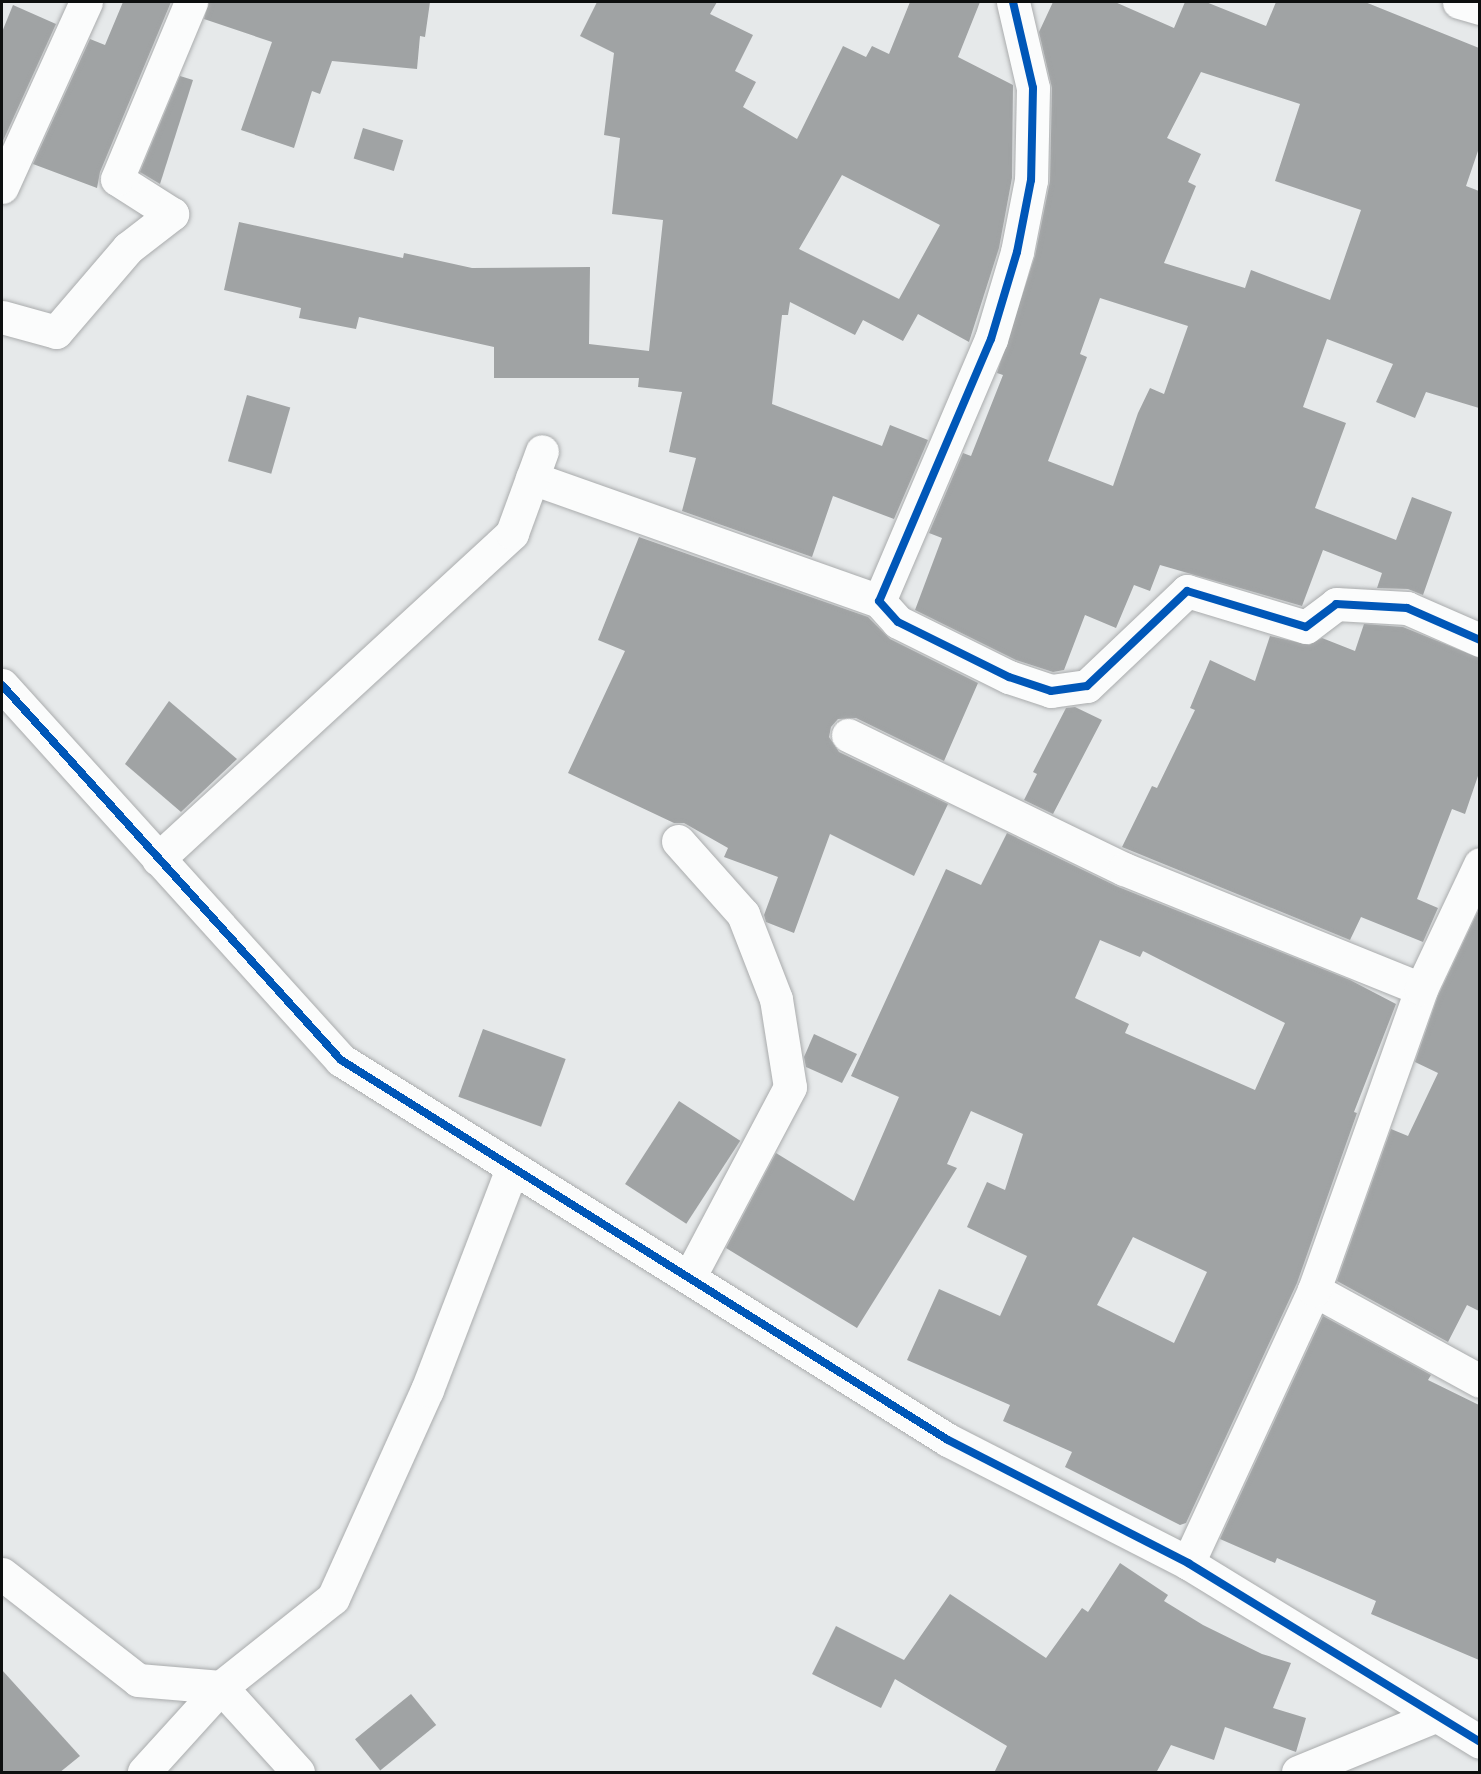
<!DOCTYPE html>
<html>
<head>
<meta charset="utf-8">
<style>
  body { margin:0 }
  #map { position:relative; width:1481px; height:1774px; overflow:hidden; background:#e6e9ea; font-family:"Libre Baskerville",serif }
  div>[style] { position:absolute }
  .building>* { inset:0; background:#a0a3a4; transform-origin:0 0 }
  .roads { filter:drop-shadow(0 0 2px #aaacad) drop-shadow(0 0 2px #aaacad) }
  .minor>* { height:33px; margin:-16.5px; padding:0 16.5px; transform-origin:16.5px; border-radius:16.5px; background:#fbfcfc }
  .cycleway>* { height:8px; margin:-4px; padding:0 4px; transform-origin:4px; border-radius:4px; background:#0057b8 }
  span { translate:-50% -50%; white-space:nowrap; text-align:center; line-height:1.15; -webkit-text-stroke:4.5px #e4eaec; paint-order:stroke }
  .frame { position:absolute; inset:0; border:3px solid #0d0f0f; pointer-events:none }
</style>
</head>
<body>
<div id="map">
  <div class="building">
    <div style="clip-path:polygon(123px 2px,171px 2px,100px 172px,97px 188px,33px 164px,90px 39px,105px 45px)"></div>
    <div style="clip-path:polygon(209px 2px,430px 2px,425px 37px,420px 36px,417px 69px,332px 61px,320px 94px,312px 91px,294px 148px,241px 130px,272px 42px,204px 19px)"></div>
    <div style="clip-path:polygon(evenodd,597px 2px,717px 2px,710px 14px,753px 35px,735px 71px,756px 82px,743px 107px,797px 139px,843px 46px,866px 57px,872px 46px,889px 54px,910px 2px,980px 2px,958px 57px,1013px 85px,1012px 178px,999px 248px,969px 342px,918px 314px,903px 341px,863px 320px,855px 335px,790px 302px,788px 315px,782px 315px,772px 404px,882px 446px,890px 425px,928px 440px,894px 519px,833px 496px,812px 557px,682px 511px,696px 458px,669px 452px,682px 392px,638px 387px,639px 378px,494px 378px,494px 347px,359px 317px,356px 329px,299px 318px,301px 308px,224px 290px,239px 222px,403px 258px,404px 253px,472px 268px,590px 267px,589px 344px,649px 351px,663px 220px,612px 214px,620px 138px,604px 135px,614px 53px,580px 36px,597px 2px,842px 175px,940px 225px,899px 299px,799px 249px,842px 175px)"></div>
    <div style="clip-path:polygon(evenodd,1053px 2px,1115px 2px,1174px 28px,1185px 2px,1206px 2px,1266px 26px,1276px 2px,1365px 2px,1479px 48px,1479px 148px,1466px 186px,1479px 191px,1479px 408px,1426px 392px,1415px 418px,1376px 402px,1393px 364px,1327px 339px,1303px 407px,1346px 423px,1315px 508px,1396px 540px,1412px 497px,1452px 512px,1423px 595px,1408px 589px,1377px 588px,1382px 573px,1323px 550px,1302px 606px,1160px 565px,1150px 591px,1134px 585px,1116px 628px,1085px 615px,1064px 670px,1053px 672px,1016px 660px,915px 610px,942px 538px,929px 533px,963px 453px,971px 456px,1003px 375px,997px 373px,1035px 256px,1050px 181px,1052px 88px,1039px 32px,1053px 2px,1201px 72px,1300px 104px,1275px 181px,1361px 210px,1330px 300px,1251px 270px,1245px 288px,1164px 263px,1196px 186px,1188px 182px,1201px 154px,1167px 138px,1201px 72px,1053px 2px,1100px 298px,1188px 326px,1164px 394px,1150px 388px,1138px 413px,1113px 486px,1048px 461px,1087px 357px,1080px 354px,1100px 298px)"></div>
    <div style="clip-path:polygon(13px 5px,56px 24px,2px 143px,2px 32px)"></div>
    <div style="clip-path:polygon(180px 76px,193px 80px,160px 184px,140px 172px)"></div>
    <div style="left:363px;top:128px;width:42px;height:32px;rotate:17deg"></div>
    <div style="left:247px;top:395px;width:45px;height:69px;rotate:16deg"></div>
    <div style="clip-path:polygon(639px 537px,868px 617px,890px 639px,978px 683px,944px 761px,856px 718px,838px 719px,831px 727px,829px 737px,839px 752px,948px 804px,914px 876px,830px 834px,794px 933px,766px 922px,764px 915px,778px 877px,724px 857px,728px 848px,684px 823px,674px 823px,568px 773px,625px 651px,598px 640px)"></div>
    <div style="clip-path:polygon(1364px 624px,1403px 627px,1479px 658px,1479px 773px,1465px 814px,1452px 809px,1417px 899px,1438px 908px,1423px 942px,1361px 917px,1350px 940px,1122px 847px,1152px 786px,1157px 788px,1195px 710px,1190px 708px,1210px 660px,1255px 681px,1270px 636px,1309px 645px,1322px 638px,1355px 651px)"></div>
    <div style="clip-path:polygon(169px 701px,237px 759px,181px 812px,125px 764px)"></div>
    <div style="clip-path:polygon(1075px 707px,1102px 720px,1053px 814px,1024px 800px,1037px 774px,1033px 772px,1066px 708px)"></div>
    <div style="clip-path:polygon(evenodd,1007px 833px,1116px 886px,1350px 980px,1396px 1004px,1354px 1112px,1357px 1113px,1297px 1283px,1186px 1523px,1180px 1525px,1065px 1467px,1072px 1452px,1003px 1421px,1010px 1405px,907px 1360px,939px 1289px,1000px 1316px,1027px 1256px,967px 1227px,987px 1182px,1005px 1190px,1023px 1134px,971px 1111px,947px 1164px,957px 1168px,857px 1328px,726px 1248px,776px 1153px,854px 1201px,899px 1097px,851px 1076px,946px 869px,981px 885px,1007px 833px,1100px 940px,1140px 957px,1143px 951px,1285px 1023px,1255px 1090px,1125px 1033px,1129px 1024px,1075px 998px,1100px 940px,1007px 833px,1133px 1237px,1207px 1272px,1174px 1343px,1097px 1305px,1133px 1237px)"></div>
    <div style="clip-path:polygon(1479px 909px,1479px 1311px,1467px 1305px,1448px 1342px,1337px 1281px,1391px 1129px,1408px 1136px,1438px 1073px,1415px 1062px,1438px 996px)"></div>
    <div style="left:483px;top:1029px;width:88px;height:72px;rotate:20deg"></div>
    <div style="clip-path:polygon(814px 1034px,857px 1054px,842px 1083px,806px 1067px,804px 1057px)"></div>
    <div style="left:679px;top:1101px;width:73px;height:99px;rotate:33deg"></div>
    <div style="clip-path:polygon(1323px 1316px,1431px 1375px,1428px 1380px,1479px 1405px,1479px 1660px,1371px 1614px,1376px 1601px,1277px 1558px,1275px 1563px,1220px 1539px)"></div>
    <div style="clip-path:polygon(1120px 1563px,1168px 1595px,1164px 1601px,1203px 1625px,1262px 1654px,1291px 1663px,1273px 1708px,1306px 1718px,1296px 1752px,1225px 1727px,1214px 1760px,1171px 1745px,1156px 1773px,994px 1773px,1007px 1746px,895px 1679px,881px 1708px,812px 1674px,836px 1626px,904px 1660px,950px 1594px,1046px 1658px,1082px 1608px,1088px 1612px)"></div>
    <div style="clip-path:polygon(2px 1670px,80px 1756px,59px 1773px,2px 1773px)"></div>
    <div style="left:411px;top:1694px;width:40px;height:72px;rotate:51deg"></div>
  </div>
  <div class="roads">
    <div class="minor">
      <div style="left:1013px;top:2px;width:88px;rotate:76.9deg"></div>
      <div style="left:1033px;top:88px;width:92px;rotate:91.2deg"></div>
      <div style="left:1031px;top:180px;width:73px;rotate:101deg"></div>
      <div style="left:1017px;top:252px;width:91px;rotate:106.6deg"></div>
      <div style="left:991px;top:339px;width:285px;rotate:113.1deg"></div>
      <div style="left:879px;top:601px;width:28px;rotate:48deg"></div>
      <div style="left:898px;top:622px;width:124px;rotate:26.4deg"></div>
      <div style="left:1009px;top:677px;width:44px;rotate:18.4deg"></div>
      <div style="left:1051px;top:691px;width:36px;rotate:-8deg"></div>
      <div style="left:1087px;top:686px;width:138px;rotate:-43.5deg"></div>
      <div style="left:1187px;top:591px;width:124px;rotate:16.8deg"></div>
      <div style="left:1306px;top:627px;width:38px;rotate:-37deg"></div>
      <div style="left:1336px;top:604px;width:71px;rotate:3.2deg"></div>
      <div style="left:1407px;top:608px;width:80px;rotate:23.7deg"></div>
      <div style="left:1459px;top:2px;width:22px;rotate:16deg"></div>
      <div style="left:2px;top:187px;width:203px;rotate:-65.6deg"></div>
      <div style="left:2px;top:317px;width:56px;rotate:15.5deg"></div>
      <div style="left:56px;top:332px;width:111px;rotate:-49.4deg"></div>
      <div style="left:128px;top:248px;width:56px;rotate:-37.7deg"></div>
      <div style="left:172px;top:214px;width:65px;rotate:-147.5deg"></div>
      <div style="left:117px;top:179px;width:192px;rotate:-67.3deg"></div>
      <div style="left:532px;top:478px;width:368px;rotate:19.5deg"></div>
      <div style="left:2px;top:685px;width:506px;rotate:47.89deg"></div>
      <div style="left:341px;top:1060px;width:716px;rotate:32.05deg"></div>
      <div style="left:948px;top:1440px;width:270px;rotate:27.1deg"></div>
      <div style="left:1188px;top:1563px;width:342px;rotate:31.5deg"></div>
      <div style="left:848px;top:735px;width:307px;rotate:25.9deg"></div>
      <div style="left:1124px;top:869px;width:320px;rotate:22deg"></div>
      <div style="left:678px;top:841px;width:98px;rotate:48.3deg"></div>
      <div style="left:743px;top:914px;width:91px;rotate:68.8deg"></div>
      <div style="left:776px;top:999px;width:89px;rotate:81deg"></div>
      <div style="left:790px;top:1087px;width:214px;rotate:117.9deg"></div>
      <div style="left:158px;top:859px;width:481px;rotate:-42.6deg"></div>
      <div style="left:512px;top:533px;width:87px;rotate:-69.9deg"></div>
      <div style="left:1314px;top:1290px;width:189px;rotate:28.7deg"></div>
      <div style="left:1188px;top:1563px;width:301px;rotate:-65.2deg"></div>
      <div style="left:1314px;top:1290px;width:319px;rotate:-70.4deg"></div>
      <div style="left:1421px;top:989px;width:138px;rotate:-64.7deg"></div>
      <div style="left:2px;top:1574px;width:172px;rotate:37.9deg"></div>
      <div style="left:138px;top:1680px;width:83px;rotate:4.8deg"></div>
      <div style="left:221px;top:1687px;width:115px;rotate:132.2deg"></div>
      <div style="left:298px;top:1772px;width:115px;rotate:-132.2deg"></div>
      <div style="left:221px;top:1687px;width:143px;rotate:-38.5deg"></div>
      <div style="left:333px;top:1598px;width:228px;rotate:-65.7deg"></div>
      <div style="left:427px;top:1390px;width:238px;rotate:-69deg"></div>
      <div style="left:1298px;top:1772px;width:148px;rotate:-22.2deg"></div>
    </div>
  </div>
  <div class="cycleway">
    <div style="left:1013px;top:2px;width:88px;rotate:76.9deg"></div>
    <div style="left:1033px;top:88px;width:92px;rotate:91.2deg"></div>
    <div style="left:1031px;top:180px;width:73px;rotate:101deg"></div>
    <div style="left:1017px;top:252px;width:91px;rotate:106.6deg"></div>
    <div style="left:991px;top:339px;width:285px;rotate:113.1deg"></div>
    <div style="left:879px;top:601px;width:28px;rotate:48deg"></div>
    <div style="left:898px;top:622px;width:124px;rotate:26.4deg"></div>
    <div style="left:1009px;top:677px;width:44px;rotate:18.4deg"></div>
    <div style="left:1051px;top:691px;width:36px;rotate:-8deg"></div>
    <div style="left:1087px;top:686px;width:138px;rotate:-43.5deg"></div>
    <div style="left:1187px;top:591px;width:124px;rotate:16.8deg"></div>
    <div style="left:1306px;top:627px;width:38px;rotate:-37deg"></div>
    <div style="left:1336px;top:604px;width:71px;rotate:3.2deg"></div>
    <div style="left:1407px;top:608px;width:80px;rotate:23.7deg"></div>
    <div style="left:2px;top:685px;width:506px;rotate:47.89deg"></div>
    <div style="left:341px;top:1060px;width:716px;rotate:32.05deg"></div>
    <div style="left:948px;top:1440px;width:270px;rotate:27.1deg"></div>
    <div style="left:1188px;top:1563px;width:342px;rotate:31.5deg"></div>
  </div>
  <div class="frame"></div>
</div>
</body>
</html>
